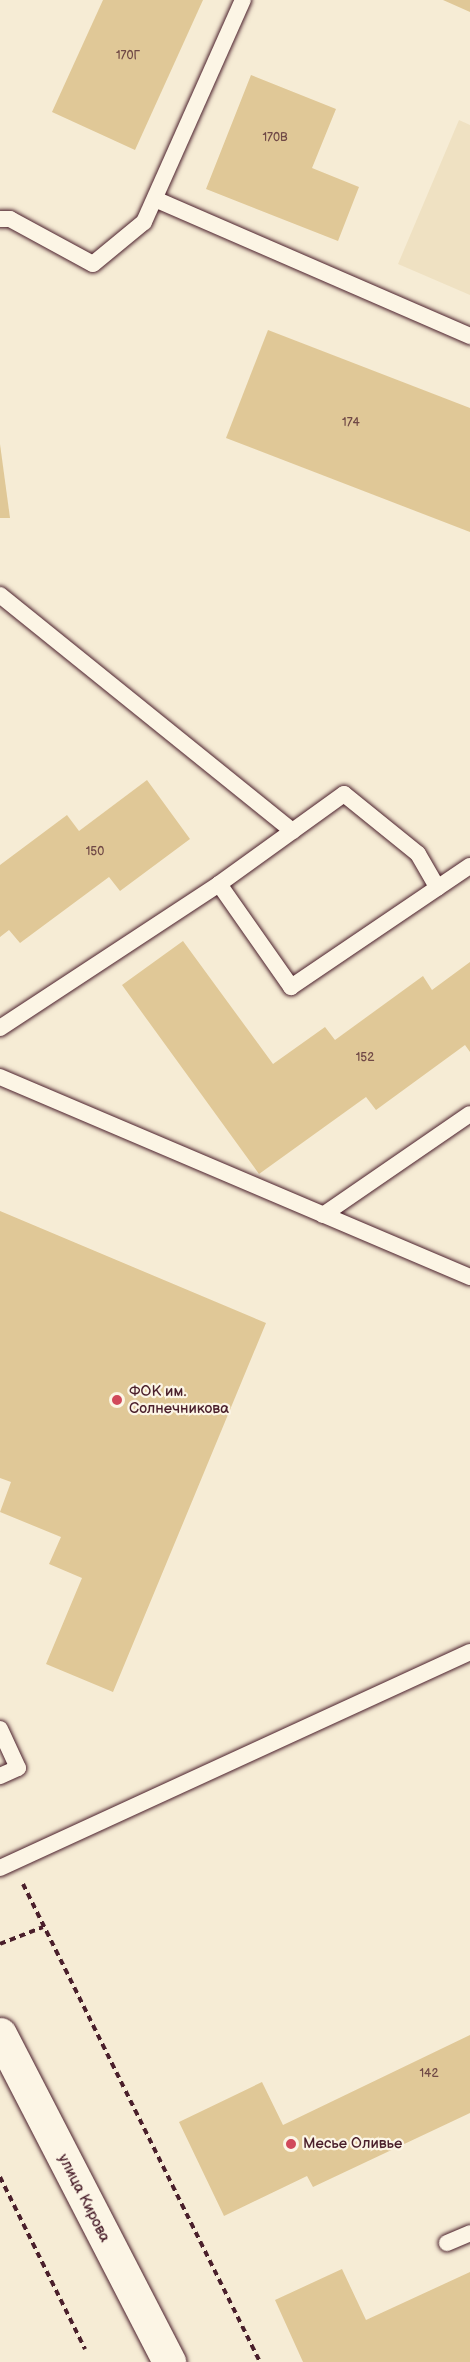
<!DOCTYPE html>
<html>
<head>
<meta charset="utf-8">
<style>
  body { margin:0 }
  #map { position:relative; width:470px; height:2362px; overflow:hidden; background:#f6ecd5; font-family:"Balsamiq Sans",sans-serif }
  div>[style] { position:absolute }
  .built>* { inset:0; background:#efe1c2 }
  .building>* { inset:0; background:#e0c897 }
  .path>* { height:4px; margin-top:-2px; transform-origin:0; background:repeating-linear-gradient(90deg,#4a1f2b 0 6px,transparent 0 10.5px) }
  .roads { filter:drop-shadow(0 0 2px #4a1f2b) drop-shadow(0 0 2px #4a1f2b) }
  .service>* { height:16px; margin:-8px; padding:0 8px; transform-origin:8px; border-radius:8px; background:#fcf5e5 }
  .secondary>* { height:33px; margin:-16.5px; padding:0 16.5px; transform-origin:16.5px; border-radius:16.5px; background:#fcf5e5 }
  .dots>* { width:16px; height:16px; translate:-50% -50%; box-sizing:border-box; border:3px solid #fcf5e5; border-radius:50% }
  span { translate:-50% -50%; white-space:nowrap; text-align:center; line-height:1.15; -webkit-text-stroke:4.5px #fcf5e5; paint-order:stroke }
  .number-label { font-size:12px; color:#704946 }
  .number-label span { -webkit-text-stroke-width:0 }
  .poi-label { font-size:15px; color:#4a1f2b }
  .left { translate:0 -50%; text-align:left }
  .street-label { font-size:15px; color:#4a1f2b }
</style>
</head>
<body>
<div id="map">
  <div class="built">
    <div style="clip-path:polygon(459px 120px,470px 125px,470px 295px,398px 264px)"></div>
  </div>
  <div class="building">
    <div style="clip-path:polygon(103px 0,203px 0,135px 150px,52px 112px)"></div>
    <div style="clip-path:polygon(443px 0,470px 0,470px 12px)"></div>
    <div style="clip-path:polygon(251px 75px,336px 109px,312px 168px,359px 187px,338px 241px,206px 189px)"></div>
    <div style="clip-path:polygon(268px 330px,470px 408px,470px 532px,226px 438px)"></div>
    <div style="clip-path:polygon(0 444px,10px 518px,0 518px)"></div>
    <div style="clip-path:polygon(147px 780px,190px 839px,120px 891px,109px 877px,20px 943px,9px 930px,0 937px,0 865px,67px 815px,79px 831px)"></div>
    <div style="clip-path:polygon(183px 941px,273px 1064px,325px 1027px,335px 1040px,423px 976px,432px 990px,470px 962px,470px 1052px,465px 1045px,376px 1110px,366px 1097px,259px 1174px,122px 985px)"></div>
    <div style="clip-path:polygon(0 1211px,266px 1323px,113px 1692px,46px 1664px,82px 1578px,49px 1564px,61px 1537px,0 1512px,11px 1482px,0 1478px)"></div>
    <div style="clip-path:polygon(470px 2035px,470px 2113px,313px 2187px,307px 2176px,224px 2216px,179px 2122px,262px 2082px,283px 2125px)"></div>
    <div style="clip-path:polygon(342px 2269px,366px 2320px,470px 2272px,470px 2362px,303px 2362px,275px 2300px)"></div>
  </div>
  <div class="path">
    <div style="left:23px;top:1884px;width:534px;rotate:63.63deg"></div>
    <div style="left:0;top:1944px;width:46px;rotate:-21.6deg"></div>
    <div style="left:0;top:2177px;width:192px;rotate:63.7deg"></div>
  </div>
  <div class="roads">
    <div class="service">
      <div style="left:155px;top:199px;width:344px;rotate:23.5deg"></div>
      <div style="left:0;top:219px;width:10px"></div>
      <div style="left:10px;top:219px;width:94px;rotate:28.5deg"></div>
      <div style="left:93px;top:264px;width:66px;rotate:-39.5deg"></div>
      <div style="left:144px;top:222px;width:243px;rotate:-66deg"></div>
      <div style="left:0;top:595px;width:376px;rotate:38.9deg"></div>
      <div style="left:219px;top:884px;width:154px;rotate:-35.8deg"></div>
      <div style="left:344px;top:794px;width:95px;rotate:39deg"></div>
      <div style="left:418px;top:854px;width:39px;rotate:60deg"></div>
      <div style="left:0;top:1028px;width:262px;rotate:-33.3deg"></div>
      <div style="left:219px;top:884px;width:126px;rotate:55deg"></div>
      <div style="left:291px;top:987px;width:216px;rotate:-34.1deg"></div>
      <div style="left:0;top:1077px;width:511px;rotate:23.05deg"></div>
      <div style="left:323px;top:1215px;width:178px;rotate:-34.5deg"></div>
      <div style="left:0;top:1729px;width:43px;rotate:65.2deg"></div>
      <div style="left:18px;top:1768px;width:20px;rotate:156deg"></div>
      <div style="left:0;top:1868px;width:517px;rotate:-24.68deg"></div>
      <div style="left:447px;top:2243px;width:25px;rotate:-23deg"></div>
    </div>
    <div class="secondary">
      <div style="left:0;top:2034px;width:369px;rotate:62.7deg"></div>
    </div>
  </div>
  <div class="dots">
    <div style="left:117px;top:1400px;background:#d1495b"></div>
    <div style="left:291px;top:2144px;background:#d1495b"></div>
  </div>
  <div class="number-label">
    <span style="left:128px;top:56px">170Г</span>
    <span style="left:275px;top:138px">170В</span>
    <span style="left:351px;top:423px">174</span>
    <span style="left:95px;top:852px">150</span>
    <span style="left:365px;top:1058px">152</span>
    <span style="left:429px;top:2074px">142</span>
  </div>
  <div class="poi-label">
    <span class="left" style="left:129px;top:1400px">ФОК им.<br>Солнечникова</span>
    <span class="left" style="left:303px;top:2144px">Месье Оливье</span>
  </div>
  <div class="street-label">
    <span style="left:84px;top:2198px;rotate:63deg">улица Кирова</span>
  </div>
</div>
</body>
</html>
